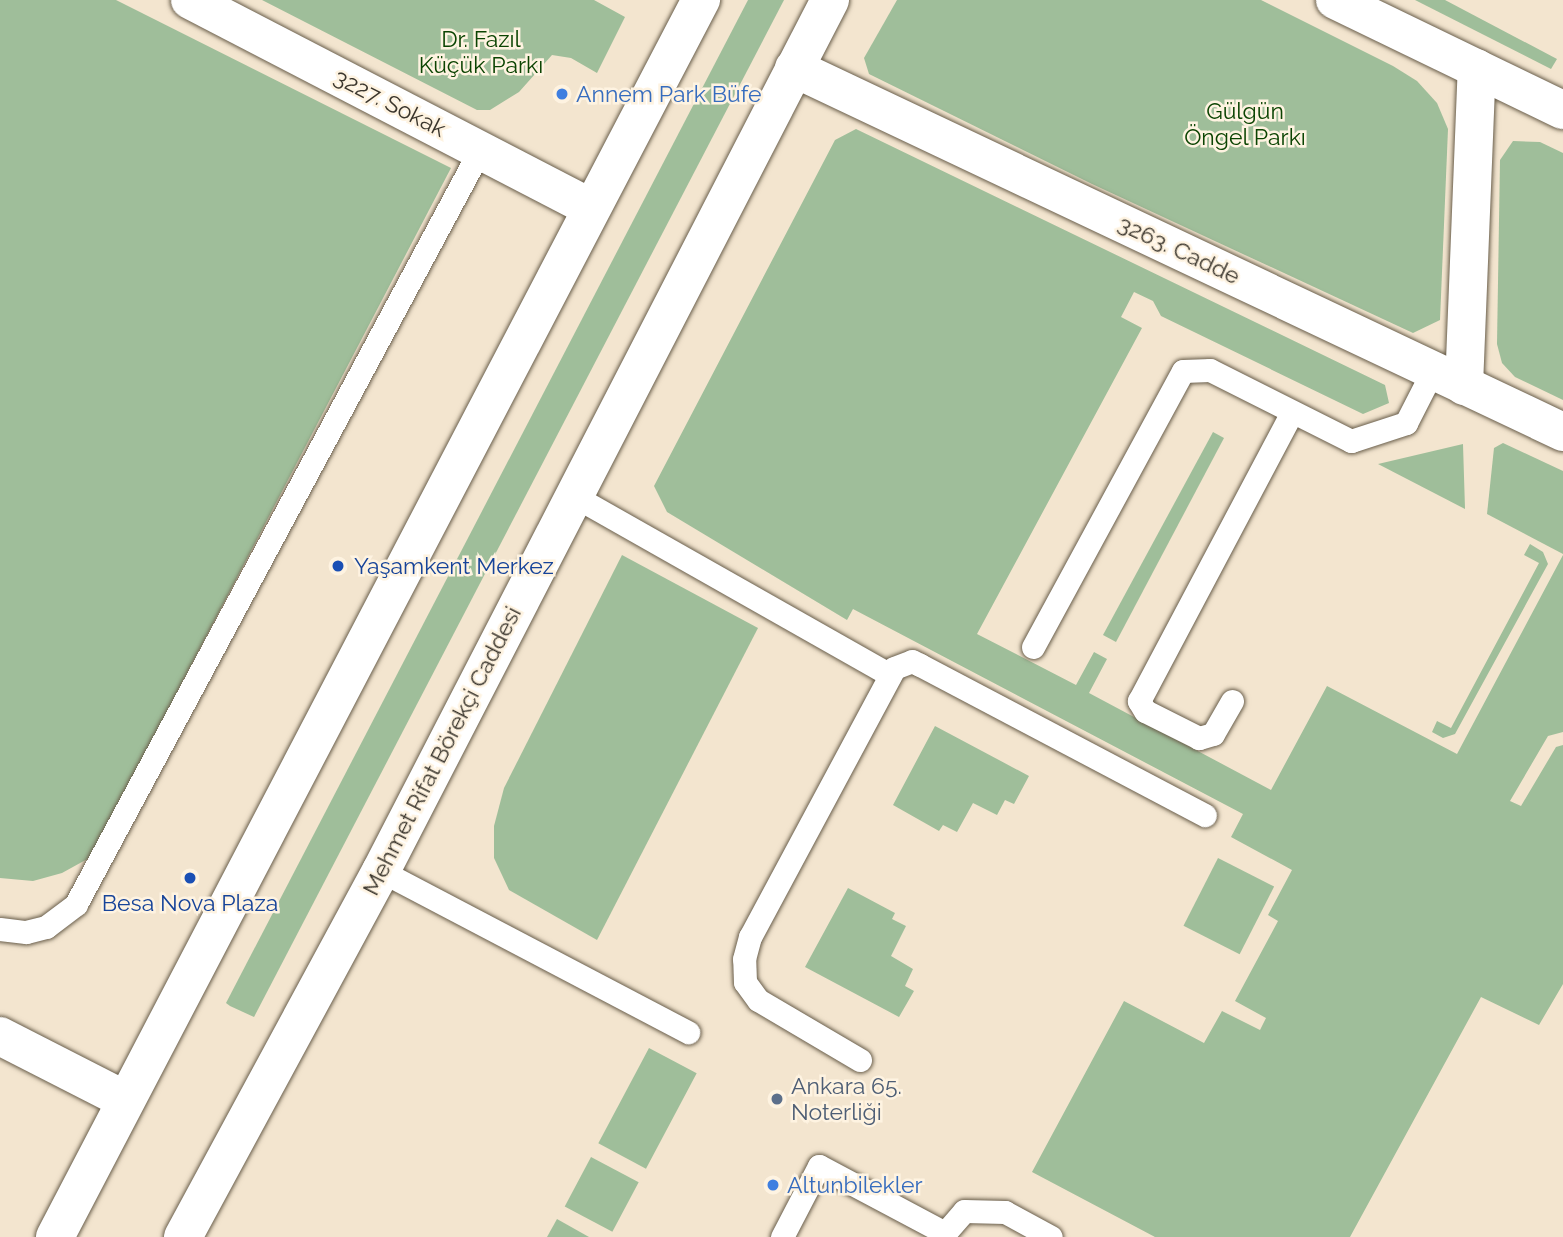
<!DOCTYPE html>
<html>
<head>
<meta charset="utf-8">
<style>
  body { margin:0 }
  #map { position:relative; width:1563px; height:1237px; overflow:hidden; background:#f3e5cf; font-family:Raleway,sans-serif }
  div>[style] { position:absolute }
  .green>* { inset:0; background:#9fbe9a; transform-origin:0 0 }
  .roads { filter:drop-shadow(0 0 2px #695e4b) drop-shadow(0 0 2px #695e4b) }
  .lane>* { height:23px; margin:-11.5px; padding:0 11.5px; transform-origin:11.5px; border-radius:11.5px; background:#fff }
  .street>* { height:38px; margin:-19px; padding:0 19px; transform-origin:19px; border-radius:19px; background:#fff }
  .secondary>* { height:38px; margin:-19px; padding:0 19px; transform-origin:19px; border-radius:19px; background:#fff }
  .dots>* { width:19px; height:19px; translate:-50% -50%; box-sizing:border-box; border:4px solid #fef3e1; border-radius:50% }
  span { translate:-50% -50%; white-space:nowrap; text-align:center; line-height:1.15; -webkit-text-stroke:5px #fef3e1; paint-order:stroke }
  .park-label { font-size:23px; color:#0b4402 }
  .shop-label { font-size:23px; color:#366cbe }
  .left { translate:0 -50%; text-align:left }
  .street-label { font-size:23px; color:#3b362d }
  .transit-label { font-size:23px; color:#164399 }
  .service-label { font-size:23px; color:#4e5e75 }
</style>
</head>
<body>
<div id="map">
  <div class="green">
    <div style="clip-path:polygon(0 0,116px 0,451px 168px,91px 857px,62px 873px,33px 881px,0 878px)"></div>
    <div style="clip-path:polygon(262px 0,594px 0,625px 17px,597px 73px,571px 58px,552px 55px,519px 92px,490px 110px,477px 110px)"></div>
    <div style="clip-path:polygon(748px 0,784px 0,254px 1017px,230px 1006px,226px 1003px)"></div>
    <div style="clip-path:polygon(897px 0,1261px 0,1393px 66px,1417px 81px,1437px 103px,1448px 129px,1440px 320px,1413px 333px,1092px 184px,869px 74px,864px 58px)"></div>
    <div style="clip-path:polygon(1415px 0,1445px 0,1557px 59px,1551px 69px)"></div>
    <div style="clip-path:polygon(856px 129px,1385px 385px,1389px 403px,1363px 414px,1161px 316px,1153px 301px,1134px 292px,1121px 317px,1142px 328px,977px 634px,1076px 685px,1094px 652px,1107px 659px,1089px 693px,1271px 790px,1327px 686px,1457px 754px,1563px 555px,1563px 732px,1548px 736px,1510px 801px,1521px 806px,1556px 747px,1563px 745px,1563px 984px,1539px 1025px,1481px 997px,1350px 1237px,1155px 1237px,1032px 1172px,1124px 1001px,1204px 1043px,1222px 1011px,1260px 1030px,1266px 1018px,1235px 1001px,1278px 921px,1268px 915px,1292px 870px,1231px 837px,1243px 814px,853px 609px,847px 620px,667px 512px,654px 486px,835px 140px)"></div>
    <div style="clip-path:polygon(1513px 141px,1540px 142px,1563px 153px,1563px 400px,1515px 377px,1502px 363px,1497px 344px,1500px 160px)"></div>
    <div style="clip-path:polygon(1213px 432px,1224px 438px,1116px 642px,1103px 635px)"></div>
    <div style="clip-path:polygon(1503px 443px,1563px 471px,1563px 554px,1487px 514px,1494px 448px)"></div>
    <div style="clip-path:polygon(1463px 444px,1465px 509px,1378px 464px)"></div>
    <div style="clip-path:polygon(1530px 544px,1543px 552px,1548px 564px,1455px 734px,1443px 738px,1432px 732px,1437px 721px,1451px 728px,1539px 563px,1524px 555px)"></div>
    <div style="clip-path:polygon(622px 555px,758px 628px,597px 940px,509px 890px,494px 858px,494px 826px,504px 788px)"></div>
    <div style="clip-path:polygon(935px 726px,1029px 776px,1014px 804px,1005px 800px,997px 815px,973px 803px,957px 832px,943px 825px,939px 831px,893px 805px)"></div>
    <div style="left:1218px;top:858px;width:63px;height:76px;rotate:27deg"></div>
    <div style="clip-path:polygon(848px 888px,895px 913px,892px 919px,906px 926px,891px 956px,913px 969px,905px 986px,914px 991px,899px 1017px,805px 967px)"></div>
    <div style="left:649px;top:1048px;width:54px;height:108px;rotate:28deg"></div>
    <div style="left:591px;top:1157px;width:54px;height:56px;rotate:28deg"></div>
    <div style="clip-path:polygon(557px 1219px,589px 1237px,547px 1237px)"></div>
  </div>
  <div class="roads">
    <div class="lane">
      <div style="left:574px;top:496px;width:363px;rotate:29.5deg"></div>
      <div style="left:1033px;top:647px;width:314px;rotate:-61.5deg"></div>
      <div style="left:1183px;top:371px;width:27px;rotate:-2deg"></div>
      <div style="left:1210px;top:370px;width:158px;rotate:26.7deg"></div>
      <div style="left:1351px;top:441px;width:58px;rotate:-18.1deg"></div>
      <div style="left:1406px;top:423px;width:59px;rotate:-63deg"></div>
      <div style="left:1232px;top:701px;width:38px;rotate:120deg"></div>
      <div style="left:1213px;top:734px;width:15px;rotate:164deg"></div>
      <div style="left:1199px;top:738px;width:60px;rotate:-153.4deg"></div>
      <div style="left:1145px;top:711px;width:12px;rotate:-121deg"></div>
      <div style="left:1139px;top:701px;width:327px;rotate:-62.1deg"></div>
      <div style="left:381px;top:871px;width:347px;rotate:27.7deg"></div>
      <div style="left:0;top:929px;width:26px;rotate:7deg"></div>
      <div style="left:26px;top:932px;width:21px;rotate:-14deg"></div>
      <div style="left:46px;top:927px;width:38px;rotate:-37deg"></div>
      <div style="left:76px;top:904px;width:855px;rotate:-61.82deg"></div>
      <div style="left:860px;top:1060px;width:118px;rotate:-149.5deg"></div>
      <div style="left:758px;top:1000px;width:22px;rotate:-126deg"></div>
      <div style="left:745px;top:982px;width:23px;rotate:-92deg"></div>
      <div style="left:744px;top:959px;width:23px;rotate:-75deg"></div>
      <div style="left:750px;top:937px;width:305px;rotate:-61.8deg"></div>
      <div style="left:894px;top:668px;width:19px;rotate:-21deg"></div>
      <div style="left:912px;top:661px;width:9px;rotate:27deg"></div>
      <div style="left:920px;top:665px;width:322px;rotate:27.8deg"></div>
      <div style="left:782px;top:1237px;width:80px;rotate:-62.5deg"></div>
      <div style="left:819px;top:1166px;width:143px;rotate:28deg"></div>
      <div style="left:945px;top:1233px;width:29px;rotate:-49deg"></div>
      <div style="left:964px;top:1211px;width:41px;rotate:1.4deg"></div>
      <div style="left:1005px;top:1212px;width:52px;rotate:28.5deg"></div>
    </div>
    <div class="street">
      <div style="left:190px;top:0;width:450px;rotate:27.4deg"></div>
      <div style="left:1335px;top:0;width:253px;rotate:25.8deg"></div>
      <div style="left:794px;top:68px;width:851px;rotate:25.33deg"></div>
      <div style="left:1464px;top:386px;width:318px;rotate:-87.7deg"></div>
      <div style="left:0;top:1036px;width:140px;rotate:27.1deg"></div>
    </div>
    <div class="secondary">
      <div style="left:55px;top:1237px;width:1396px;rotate:-62.43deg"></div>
      <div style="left:183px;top:1237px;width:416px;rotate:-61.6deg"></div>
      <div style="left:381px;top:871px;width:980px;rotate:-62.73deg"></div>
    </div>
  </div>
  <div class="dots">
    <div style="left:562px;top:94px;background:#3f7fe0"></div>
    <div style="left:338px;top:566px;background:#1a4fb4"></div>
    <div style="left:190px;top:878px;background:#1a4fb4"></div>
    <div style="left:777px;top:1099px;background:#5c6f8a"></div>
    <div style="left:773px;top:1185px;background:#3f7fe0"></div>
  </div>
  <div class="park-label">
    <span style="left:481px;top:52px">Dr. Fazıl<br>Küçük Parkı</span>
    <span style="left:1245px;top:124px">Gülgün<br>Öngel Parkı</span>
  </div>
  <div class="shop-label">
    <span class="left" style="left:576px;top:94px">Annem Park Büfe</span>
    <span class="left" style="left:787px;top:1185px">Altunbilekler</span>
  </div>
  <div class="street-label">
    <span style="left:390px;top:103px;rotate:27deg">3227. Sokak</span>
    <span style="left:1179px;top:250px;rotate:25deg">3263. Cadde</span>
    <span style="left:442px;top:751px;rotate:-63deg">Mehmet Rifat Börekçi Caddesi</span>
  </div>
  <div class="transit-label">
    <span class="left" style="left:354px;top:566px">Yaşamkent Merkez</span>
    <span style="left:190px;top:903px">Besa Nova Plaza</span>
  </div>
  <div class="service-label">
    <span class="left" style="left:791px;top:1099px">Ankara 65.<br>Noterliği</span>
  </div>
</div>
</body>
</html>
